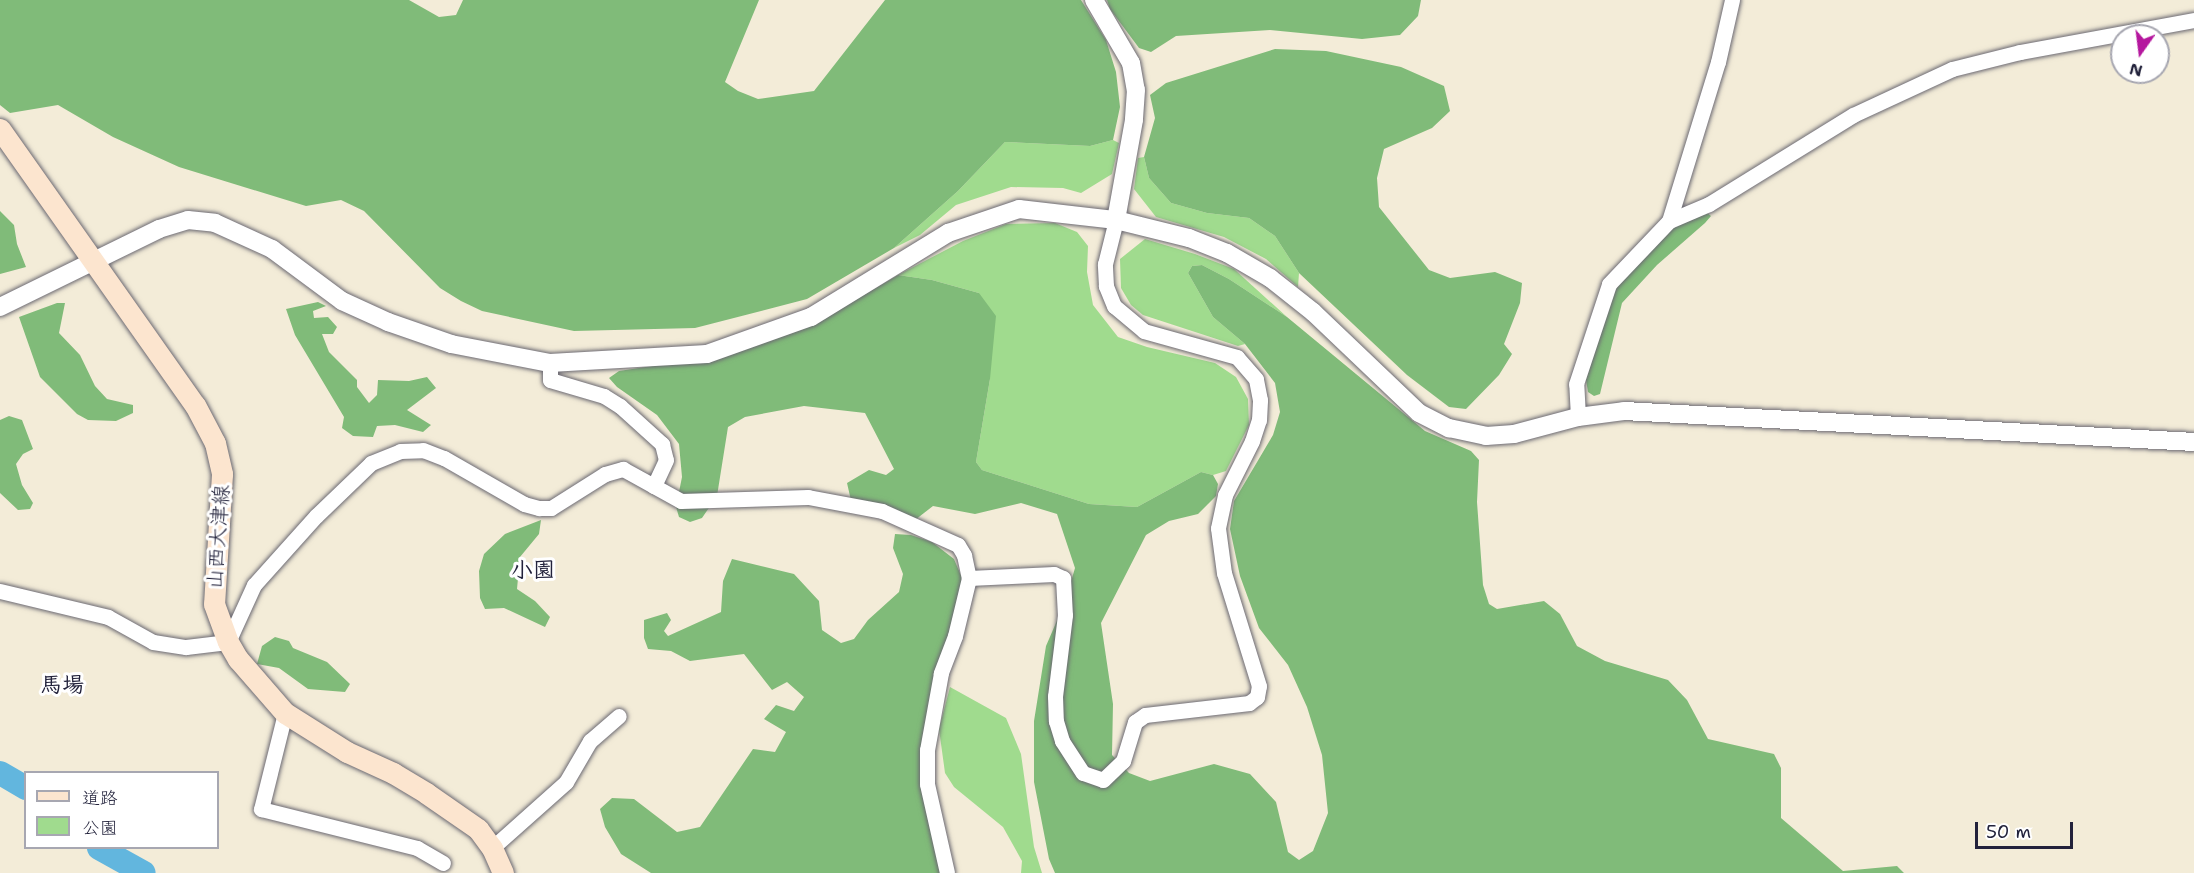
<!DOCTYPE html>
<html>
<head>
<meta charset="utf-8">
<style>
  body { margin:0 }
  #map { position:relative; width:2194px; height:873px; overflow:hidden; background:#f3ecd8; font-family:"Shantell Sans","Klee One",sans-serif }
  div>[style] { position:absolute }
  .green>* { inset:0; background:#a0db8e }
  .forest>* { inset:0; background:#80bb79 }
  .river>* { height:24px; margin:-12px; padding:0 12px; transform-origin:12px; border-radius:12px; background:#62b6de }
  .roads { filter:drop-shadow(0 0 2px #6b6972) drop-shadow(0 0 2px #6b6972) }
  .minor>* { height:15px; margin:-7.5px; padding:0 7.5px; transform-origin:7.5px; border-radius:7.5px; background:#fff }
  .tertiary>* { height:18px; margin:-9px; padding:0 9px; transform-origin:9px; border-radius:9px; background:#fff }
  .secondary>* { height:21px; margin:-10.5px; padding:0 10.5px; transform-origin:10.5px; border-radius:10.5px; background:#fce5cf }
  span { translate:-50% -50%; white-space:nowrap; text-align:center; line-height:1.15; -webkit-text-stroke:6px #fff; paint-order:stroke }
  .street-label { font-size:21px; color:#22223b }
  .neighbourhood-label { font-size:22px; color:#22223b; font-weight:700 }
  .legend { position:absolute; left:24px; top:771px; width:195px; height:78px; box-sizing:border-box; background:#fff; border:2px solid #a7a7b1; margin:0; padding:8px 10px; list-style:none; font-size:18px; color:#22223b }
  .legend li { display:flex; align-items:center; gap:12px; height:30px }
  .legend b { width:30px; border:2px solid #a7a7b1 }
  .north { position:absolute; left:2110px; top:24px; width:60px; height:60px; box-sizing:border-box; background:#fff; border:2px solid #a7a7b1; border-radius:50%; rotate:194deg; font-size:16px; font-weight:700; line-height:24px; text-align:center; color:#22223b }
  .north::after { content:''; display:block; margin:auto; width:21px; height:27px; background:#b5179e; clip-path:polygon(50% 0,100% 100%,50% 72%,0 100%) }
  .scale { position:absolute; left:1975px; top:822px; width:98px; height:27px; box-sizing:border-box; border:3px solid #22223b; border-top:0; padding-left:8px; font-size:18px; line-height:21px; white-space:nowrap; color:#22223b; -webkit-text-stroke:4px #fff; paint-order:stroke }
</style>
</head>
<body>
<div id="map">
  <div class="green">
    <div style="clip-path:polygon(1113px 140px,1119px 143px,1112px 174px,1081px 193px,1063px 188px,1011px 187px,956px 205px,920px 235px,894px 248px,958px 191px,1005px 142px,1090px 146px)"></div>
    <div style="clip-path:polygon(1144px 157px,1149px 178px,1171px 203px,1207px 213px,1249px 218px,1275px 236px,1299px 273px,1298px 287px,1266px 259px,1224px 237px,1156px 217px,1134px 189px,1138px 158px)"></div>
    <div style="clip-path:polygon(1055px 223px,1077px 232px,1088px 246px,1087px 272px,1093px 305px,1118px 337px,1147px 347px,1215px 363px,1236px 377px,1248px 399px,1249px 425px,1226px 471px,1213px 475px,1201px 472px,1137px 507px,1089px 504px,982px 470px,976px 462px,990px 379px,979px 293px,932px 280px,898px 275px,963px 241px,1006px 224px)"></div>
    <div style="clip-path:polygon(1145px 239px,1195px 254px,1234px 269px,1287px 317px,1229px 279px,1202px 265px,1192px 266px,1188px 273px,1213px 317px,1245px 344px,1238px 346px,1143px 315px,1131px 305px,1121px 288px,1120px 259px)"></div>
    <div style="clip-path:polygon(950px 687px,1006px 718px,1021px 754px,1034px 847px,1042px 873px,1021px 873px,1022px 861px,1003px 827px,954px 787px,945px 773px,939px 729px)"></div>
  </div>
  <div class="forest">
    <div style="clip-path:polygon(0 0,409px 0,439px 17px,456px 15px,463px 0,759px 0,725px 82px,738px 91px,758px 99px,814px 91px,885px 0,1081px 0,1106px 40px,1116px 72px,1120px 107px,1113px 140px,1090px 146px,1005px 142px,958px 191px,894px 248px,807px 299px,695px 328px,574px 331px,482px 311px,461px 301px,440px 288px,364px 211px,341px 200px,306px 206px,179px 167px,113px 137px,58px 105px,10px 113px,0 105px)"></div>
    <div style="clip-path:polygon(1107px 0,1421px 0,1418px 16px,1400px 35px,1362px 39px,1270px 30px,1176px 36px,1151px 52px,1139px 48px,1110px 9px)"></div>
    <div style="clip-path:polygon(1275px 49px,1326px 51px,1401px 67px,1444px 86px,1450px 111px,1432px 128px,1384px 149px,1377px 178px,1379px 207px,1429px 270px,1450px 278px,1495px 272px,1522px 283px,1520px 303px,1504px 344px,1512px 354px,1499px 375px,1466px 409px,1449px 407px,1407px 375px,1299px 273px,1275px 236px,1249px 218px,1207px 213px,1171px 203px,1149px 178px,1144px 157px,1155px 118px,1150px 95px,1166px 83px)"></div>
    <div style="clip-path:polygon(0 211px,14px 225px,17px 244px,26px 267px,0 274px)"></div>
    <div style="clip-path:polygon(1706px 212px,1711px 216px,1705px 223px,1657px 265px,1622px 303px,1600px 394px,1594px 396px,1588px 392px,1586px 380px,1615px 285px,1675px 226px)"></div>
    <div style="clip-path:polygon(1202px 265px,1229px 279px,1287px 317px,1425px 431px,1471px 451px,1479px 460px,1477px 502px,1483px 585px,1489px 604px,1497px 609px,1544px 601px,1560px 614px,1577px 646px,1605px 661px,1668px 680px,1687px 700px,1708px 739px,1774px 754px,1781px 768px,1781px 818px,1843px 871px,1897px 866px,1904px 873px,1055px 873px,1049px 859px,1034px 782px,1034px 721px,1046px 646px,1065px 602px,1075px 568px,1057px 514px,1021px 503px,975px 514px,933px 506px,915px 520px,852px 505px,847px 483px,869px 470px,886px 475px,894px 469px,865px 413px,804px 406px,745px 417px,728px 427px,717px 496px,702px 518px,690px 522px,679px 517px,676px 507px,682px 477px,679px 444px,657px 415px,617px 387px,609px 378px,619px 371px,672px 363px,814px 324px,898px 275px,932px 280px,979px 293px,996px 316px,990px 379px,976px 462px,982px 470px,1089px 504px,1137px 507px,1201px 472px,1213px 475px,1218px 484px,1216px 496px,1198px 514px,1169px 521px,1146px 535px,1101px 623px,1113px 704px,1112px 755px,1129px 773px,1150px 781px,1214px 764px,1250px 774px,1276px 802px,1288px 852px,1299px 860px,1313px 851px,1328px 813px,1322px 755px,1307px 707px,1288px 665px,1259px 628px,1240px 576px,1230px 529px,1234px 501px,1273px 435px,1280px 412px,1275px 383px,1245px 344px,1213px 317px,1188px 273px,1192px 266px)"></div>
    <div style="clip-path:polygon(318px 302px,326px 306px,313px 311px,314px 318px,328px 317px,337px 327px,333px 334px,322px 334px,329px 352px,357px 380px,357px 387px,369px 403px,377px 395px,378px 380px,409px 381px,427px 377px,436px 388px,407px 410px,431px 425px,423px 432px,395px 425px,377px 426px,373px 437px,353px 436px,342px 428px,344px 417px,295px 335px,286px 309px)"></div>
    <div style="clip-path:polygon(57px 303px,65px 303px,59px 333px,80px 355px,95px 386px,107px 399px,133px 405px,133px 413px,116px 421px,88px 420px,77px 414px,40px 377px,19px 317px)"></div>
    <div style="clip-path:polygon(9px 416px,22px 420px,33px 449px,23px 454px,16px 464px,22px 485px,33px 503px,30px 509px,18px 510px,0 493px,0 420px)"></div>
    <div style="clip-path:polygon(541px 520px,539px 534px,520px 557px,517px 589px,535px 601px,550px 617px,545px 627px,504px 608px,485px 609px,480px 598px,479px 571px,484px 554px,505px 534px)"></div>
    <div style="clip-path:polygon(895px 534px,911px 535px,932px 542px,954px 559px,962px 578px,931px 760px,944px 873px,651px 873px,621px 854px,605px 827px,600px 809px,612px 798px,634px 799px,677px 832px,700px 827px,753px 749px,775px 752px,786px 732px,764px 719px,776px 705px,794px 711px,804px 697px,787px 682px,772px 690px,744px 654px,690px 661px,671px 651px,648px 649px,644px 638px,644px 620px,667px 613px,671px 620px,664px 631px,668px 636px,721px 612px,723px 581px,732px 559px,794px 574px,819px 601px,822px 630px,841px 643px,854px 639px,868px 620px,899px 592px,903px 574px,893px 548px)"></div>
    <div style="clip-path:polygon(275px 637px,289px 641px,293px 648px,327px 662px,350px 684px,345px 692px,308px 689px,279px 668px,257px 664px,262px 646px)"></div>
  </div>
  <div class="river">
    <div style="left:0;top:773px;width:30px;rotate:30deg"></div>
    <div style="left:99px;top:848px;width:51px;rotate:29.1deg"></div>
  </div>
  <div class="roads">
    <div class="minor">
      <div style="left:1669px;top:221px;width:166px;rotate:-72.9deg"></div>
      <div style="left:1718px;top:62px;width:64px;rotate:-77.3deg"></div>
      <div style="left:550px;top:363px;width:17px;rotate:90deg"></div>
      <div style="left:550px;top:380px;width:56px;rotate:16.5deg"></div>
      <div style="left:604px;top:396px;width:19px;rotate:32deg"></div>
      <div style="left:620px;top:406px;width:57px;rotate:42.1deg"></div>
      <div style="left:662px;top:444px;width:16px;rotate:76deg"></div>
      <div style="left:666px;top:460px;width:29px;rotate:115deg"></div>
      <div style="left:1578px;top:417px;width:33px;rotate:-93deg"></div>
      <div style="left:1576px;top:384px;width:105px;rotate:-71.7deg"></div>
      <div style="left:1609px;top:284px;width:87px;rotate:-46.4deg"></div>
      <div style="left:1669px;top:221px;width:43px;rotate:-23deg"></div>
      <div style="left:1709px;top:204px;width:169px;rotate:-31.7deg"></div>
      <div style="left:1853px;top:115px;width:109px;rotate:-24.9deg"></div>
      <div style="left:1952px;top:69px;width:70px;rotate:-14deg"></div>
      <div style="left:2020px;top:52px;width:177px;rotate:-10.4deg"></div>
      <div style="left:969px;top:578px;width:85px;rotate:-2.7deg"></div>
      <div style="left:1054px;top:574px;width:10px;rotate:24deg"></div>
      <div style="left:1063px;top:578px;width:37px;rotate:87deg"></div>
      <div style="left:1065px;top:615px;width:82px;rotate:97deg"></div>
      <div style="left:1055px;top:696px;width:25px;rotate:88deg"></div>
      <div style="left:1056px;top:721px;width:21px;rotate:73deg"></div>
      <div style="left:1062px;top:741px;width:38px;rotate:57deg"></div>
      <div style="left:1083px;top:773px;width:21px;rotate:19deg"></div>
      <div style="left:1103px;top:780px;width:28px;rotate:-44deg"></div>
      <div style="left:1123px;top:761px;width:41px;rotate:-72.9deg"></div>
      <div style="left:1135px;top:722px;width:12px;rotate:-35deg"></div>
      <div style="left:1145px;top:715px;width:105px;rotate:-6.6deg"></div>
      <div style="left:1249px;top:703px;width:10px;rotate:-37deg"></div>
      <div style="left:1257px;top:697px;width:11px;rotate:-80deg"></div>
      <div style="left:1259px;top:686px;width:118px;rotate:-107.2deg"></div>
      <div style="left:1224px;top:573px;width:45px;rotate:-97.6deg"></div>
      <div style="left:1218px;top:528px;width:34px;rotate:-78deg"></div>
      <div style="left:1225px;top:495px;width:60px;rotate:-63.4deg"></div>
      <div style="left:1252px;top:441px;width:22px;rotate:-72deg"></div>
      <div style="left:1259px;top:420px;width:20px;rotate:-87deg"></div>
      <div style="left:1260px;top:400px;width:21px;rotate:-101deg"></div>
      <div style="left:1256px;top:379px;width:29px;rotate:-131deg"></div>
      <div style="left:1237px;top:357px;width:97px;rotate:-164.4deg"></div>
      <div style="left:1144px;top:331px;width:39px;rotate:-140deg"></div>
      <div style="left:1114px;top:306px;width:22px;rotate:-112deg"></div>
      <div style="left:1106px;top:286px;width:22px;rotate:-93deg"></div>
      <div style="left:1105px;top:264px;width:45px;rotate:-76deg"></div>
      <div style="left:0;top:591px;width:111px;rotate:13.5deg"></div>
      <div style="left:108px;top:617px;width:51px;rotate:29.1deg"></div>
      <div style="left:153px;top:642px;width:33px;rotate:9deg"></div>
      <div style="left:186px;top:647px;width:42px;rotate:-6.8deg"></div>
      <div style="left:228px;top:642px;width:63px;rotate:-65.5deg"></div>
      <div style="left:254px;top:585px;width:93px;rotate:-48.1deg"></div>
      <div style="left:316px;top:516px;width:76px;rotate:-43.9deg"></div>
      <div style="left:371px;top:463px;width:31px;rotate:-22deg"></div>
      <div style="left:400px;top:451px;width:23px;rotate:-2deg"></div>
      <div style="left:423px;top:450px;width:22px;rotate:21deg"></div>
      <div style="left:444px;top:458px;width:92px;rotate:29.9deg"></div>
      <div style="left:524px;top:504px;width:16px;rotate:15deg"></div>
      <div style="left:539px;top:508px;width:12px"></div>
      <div style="left:551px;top:508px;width:64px;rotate:-32.2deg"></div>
      <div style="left:605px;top:474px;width:19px;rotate:-16deg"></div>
      <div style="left:623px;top:469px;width:66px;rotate:28.9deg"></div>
      <div style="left:681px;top:501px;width:127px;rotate:-1.8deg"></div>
      <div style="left:808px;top:497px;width:75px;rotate:10.7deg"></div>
      <div style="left:882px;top:511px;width:83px;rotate:24.1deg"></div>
      <div style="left:958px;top:545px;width:12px;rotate:59deg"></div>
      <div style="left:964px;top:555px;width:24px;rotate:78deg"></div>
      <div style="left:969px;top:578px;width:60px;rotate:103.6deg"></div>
      <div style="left:955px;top:636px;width:40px;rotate:111deg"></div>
      <div style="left:941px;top:673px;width:78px;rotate:100.3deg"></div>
      <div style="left:927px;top:750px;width:34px;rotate:90deg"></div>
      <div style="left:927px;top:784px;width:91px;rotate:77.3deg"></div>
      <div style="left:285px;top:713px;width:99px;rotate:104deg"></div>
      <div style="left:261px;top:809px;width:161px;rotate:14deg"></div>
      <div style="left:417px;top:848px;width:30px;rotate:30deg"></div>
      <div style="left:492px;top:848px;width:99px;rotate:-41.7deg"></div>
      <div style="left:566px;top:782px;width:48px;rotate:-59.7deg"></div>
      <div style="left:590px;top:741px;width:38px;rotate:-41deg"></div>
    </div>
    <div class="tertiary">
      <div style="left:1094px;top:0;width:73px;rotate:59.6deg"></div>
      <div style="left:1131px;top:63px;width:27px;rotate:80deg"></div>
      <div style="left:1136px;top:90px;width:30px;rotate:94deg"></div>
      <div style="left:1134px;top:120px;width:102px;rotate:100.2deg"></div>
      <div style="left:0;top:307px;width:177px;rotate:-26.1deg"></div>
      <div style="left:159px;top:229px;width:30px;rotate:-17deg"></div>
      <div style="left:188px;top:220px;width:27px;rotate:6deg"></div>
      <div style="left:215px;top:223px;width:63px;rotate:24.5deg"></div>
      <div style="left:272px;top:249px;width:87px;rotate:36.6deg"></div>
      <div style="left:342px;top:301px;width:51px;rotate:24.5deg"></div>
      <div style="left:388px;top:322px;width:67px;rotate:19.2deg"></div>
      <div style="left:451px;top:344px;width:101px;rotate:10.9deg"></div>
      <div style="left:550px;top:363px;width:157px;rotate:-3.3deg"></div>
      <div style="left:707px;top:354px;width:110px;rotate:-19.6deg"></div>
      <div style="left:811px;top:317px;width:161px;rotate:-31.5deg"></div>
      <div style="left:948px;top:233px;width:75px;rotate:-18.7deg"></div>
      <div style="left:1019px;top:209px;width:98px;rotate:6.5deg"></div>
      <div style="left:1116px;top:220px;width:75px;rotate:13.9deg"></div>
      <div style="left:1189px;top:238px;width:41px;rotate:21.5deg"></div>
      <div style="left:1227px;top:253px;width:50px;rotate:30.2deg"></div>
      <div style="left:1270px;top:278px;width:55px;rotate:38.3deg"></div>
      <div style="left:1313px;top:312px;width:146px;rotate:43.6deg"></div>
      <div style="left:1419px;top:413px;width:34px;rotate:27deg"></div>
      <div style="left:1449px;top:428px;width:38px;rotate:12deg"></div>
      <div style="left:1486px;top:436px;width:28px;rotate:-4deg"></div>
      <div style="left:1514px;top:434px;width:66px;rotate:-14.9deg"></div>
      <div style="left:1578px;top:417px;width:46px;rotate:-7.4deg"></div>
      <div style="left:1624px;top:411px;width:571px;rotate:3.11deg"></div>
    </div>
    <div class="secondary">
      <div style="left:0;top:129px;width:338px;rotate:54.8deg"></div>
      <div style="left:195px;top:405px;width:43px;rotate:62.2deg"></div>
      <div style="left:215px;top:443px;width:32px;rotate:77deg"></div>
      <div style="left:222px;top:474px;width:130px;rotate:93.5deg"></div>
      <div style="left:214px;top:604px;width:40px;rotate:69.8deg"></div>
      <div style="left:228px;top:642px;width:20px;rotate:60deg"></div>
      <div style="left:238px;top:659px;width:72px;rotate:49deg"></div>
      <div style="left:285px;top:713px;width:73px;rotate:32.2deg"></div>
      <div style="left:347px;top:752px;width:51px;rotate:24.5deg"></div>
      <div style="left:393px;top:773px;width:39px;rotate:31deg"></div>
      <div style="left:426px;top:793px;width:63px;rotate:34.7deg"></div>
      <div style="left:478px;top:829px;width:24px;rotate:54deg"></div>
      <div style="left:492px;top:848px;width:27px;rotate:66deg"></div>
    </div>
  </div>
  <div class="street-label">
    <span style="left:218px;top:537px;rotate:-86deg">山西大津線</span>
  </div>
  <div class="neighbourhood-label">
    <span style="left:533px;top:570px">小園</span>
    <span style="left:62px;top:685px">馬場</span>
  </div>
  <ul class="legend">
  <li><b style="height:8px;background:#fce5cf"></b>道路</li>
  <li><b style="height:16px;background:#a0db8e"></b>公園</li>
  </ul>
  <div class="north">N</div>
  <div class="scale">50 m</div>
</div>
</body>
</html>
